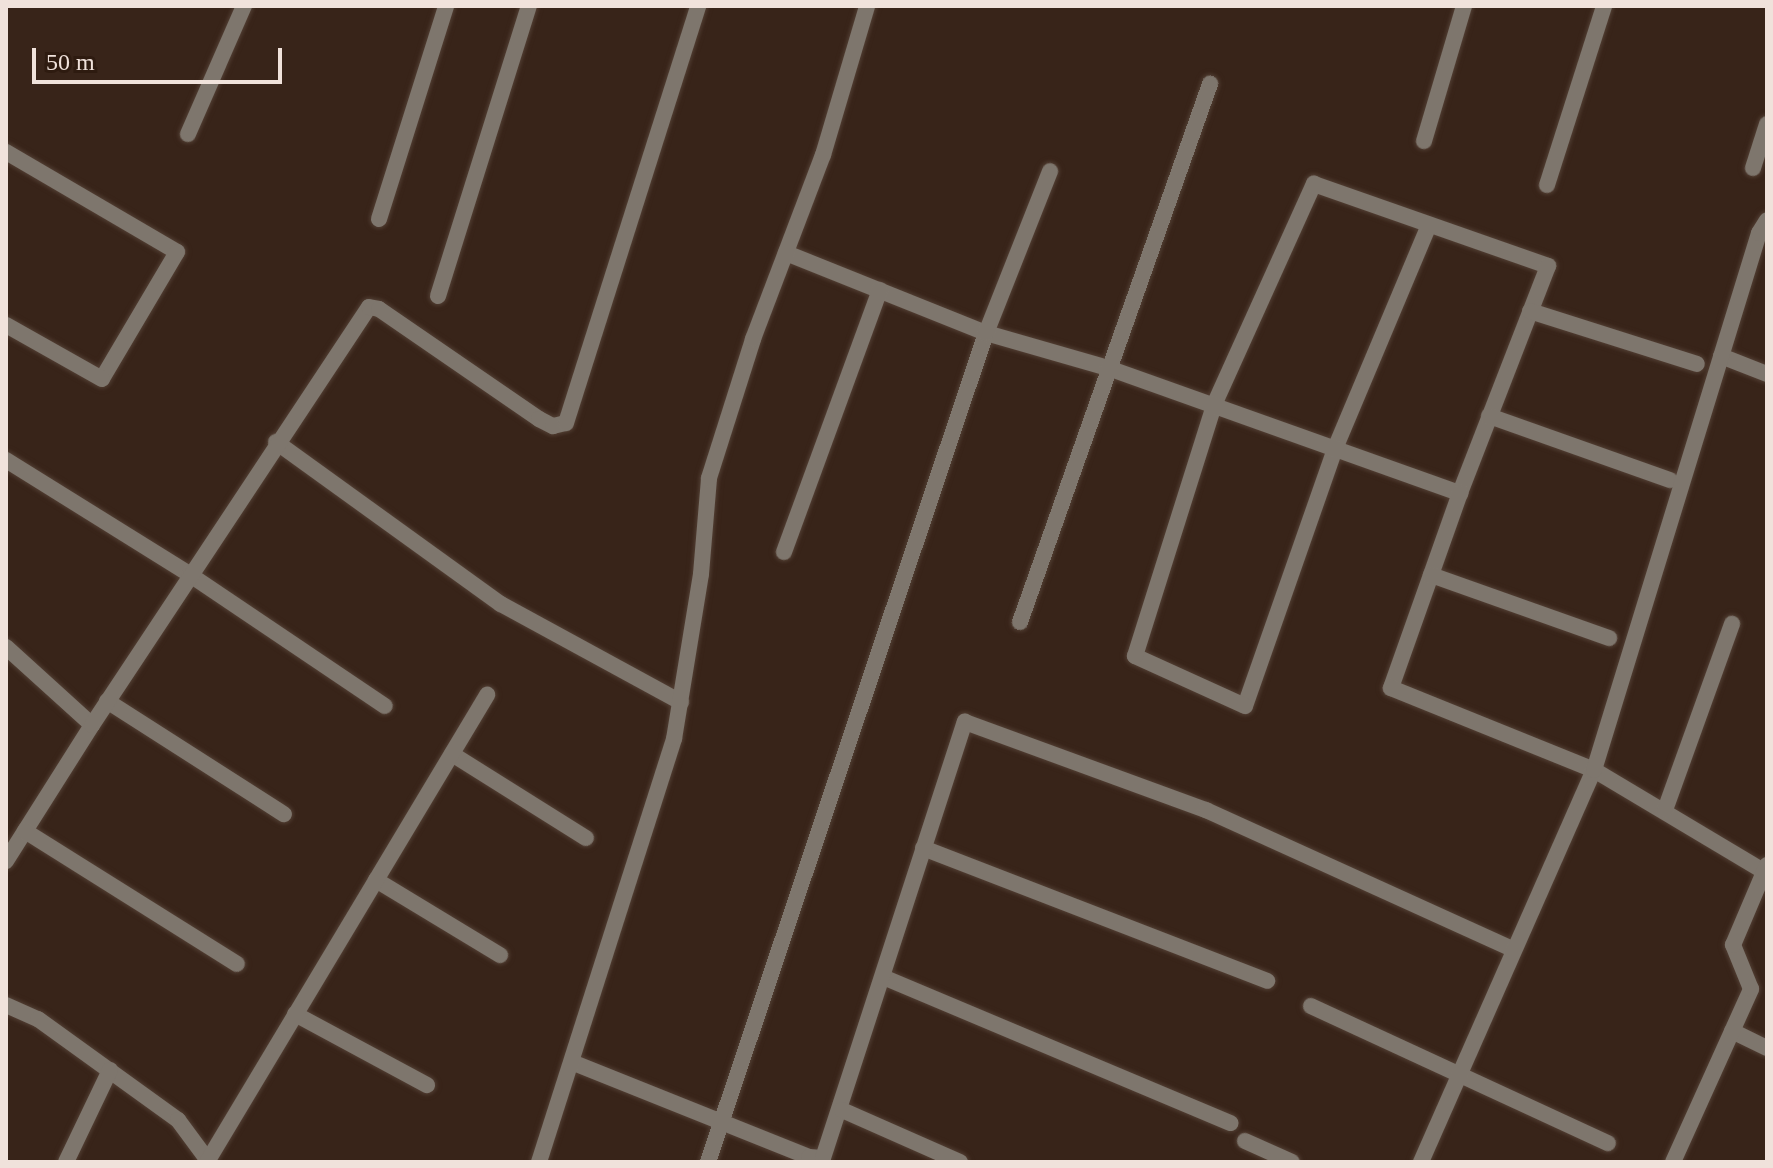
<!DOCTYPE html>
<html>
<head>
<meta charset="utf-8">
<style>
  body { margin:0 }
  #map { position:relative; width:1773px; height:1168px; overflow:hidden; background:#382419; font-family:Georgia,serif }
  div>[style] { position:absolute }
  .roads { filter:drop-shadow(0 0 2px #523f34) drop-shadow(0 0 2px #523f34) }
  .minor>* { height:16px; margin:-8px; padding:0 8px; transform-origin:8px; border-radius:8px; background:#7e766d }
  span { translate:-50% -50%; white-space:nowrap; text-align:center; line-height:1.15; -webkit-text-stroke:6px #2e1b10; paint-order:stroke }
  .frame { position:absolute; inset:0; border:8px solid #f0e2db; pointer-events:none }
  .scale { position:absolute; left:32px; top:48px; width:250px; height:36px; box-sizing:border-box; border:4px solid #f0e2db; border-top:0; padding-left:10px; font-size:24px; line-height:28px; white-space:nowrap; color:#f0e2db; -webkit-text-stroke:6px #2e1b10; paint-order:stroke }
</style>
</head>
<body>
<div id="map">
  <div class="roads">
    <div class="minor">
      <div style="left:188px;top:134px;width:140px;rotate:-66.4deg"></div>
      <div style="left:1424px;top:141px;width:141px;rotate:-73.5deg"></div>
      <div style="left:6px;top:152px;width:198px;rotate:30.3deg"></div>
      <div style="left:177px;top:252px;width:147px;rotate:120.6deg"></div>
      <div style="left:102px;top:379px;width:110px;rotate:-150.6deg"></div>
      <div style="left:1753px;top:168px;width:46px;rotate:-72.3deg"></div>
      <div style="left:1547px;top:185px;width:188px;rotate:-72.3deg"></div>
      <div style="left:379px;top:219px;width:223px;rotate:-72.5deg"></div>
      <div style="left:1429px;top:225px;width:243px;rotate:112.8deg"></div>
      <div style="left:1335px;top:449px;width:272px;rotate:109.3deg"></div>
      <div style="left:1245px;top:706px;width:121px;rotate:-155.6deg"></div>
      <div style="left:1135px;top:656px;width:263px;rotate:-72.5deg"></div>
      <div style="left:1214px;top:405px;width:243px;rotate:-65.7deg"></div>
      <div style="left:1314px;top:184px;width:248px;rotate:19.3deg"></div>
      <div style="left:1548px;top:266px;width:243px;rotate:111.2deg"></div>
      <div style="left:786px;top:253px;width:215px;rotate:21.8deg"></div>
      <div style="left:986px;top:333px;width:127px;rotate:16deg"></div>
      <div style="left:1108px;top:368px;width:374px;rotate:19.6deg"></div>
      <div style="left:1460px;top:493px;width:207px;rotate:109.5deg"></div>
      <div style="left:1391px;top:688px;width:219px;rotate:22deg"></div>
      <div style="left:1594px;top:770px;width:201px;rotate:30.8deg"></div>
      <div style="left:438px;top:296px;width:304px;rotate:-72.6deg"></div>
      <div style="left:1530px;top:311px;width:175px;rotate:17.6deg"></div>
      <div style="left:1721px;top:356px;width:49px;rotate:21.4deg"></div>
      <div style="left:1489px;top:416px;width:192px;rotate:19.5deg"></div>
      <div style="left:276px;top:442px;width:277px;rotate:35.8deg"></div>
      <div style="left:501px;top:604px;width:205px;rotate:28.6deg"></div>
      <div style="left:6px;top:460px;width:216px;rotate:31.9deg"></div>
      <div style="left:189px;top:574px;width:236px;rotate:34deg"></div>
      <div style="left:784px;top:552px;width:279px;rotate:-69.9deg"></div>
      <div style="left:1431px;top:575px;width:189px;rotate:19.5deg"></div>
      <div style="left:1020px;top:622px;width:571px;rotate:-70.55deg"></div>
      <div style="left:6px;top:647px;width:116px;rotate:42.2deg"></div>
      <div style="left:92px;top:725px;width:161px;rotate:122.3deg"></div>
      <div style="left:107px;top:701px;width:210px;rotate:32.6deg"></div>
      <div style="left:92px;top:725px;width:501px;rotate:-56.47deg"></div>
      <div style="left:369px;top:307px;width:10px;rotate:11deg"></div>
      <div style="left:379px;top:309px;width:194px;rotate:34.5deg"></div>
      <div style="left:539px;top:419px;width:16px;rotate:27deg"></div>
      <div style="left:553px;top:426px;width:13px;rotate:-13deg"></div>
      <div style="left:566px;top:423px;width:437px;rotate:-72.4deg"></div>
      <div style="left:452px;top:754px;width:158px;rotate:32.1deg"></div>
      <div style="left:1665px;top:810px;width:198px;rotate:-70.2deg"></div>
      <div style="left:25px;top:831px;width:250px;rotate:32.1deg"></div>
      <div style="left:923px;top:848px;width:369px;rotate:21.1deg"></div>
      <div style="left:376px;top:880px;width:145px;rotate:31.2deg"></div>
      <div style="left:883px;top:977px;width:377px;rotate:22.8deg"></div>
      <div style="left:6px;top:1005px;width:35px;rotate:24deg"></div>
      <div style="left:38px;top:1019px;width:173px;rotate:35.8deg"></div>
      <div style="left:178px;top:1120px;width:52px;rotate:53.6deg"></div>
      <div style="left:1311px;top:1006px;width:327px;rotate:24.8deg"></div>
      <div style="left:295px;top:1014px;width:150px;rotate:28.3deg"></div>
      <div style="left:1732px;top:1031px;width:39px;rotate:26deg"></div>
      <div style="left:574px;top:1063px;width:253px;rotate:21.8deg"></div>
      <div style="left:809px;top:1157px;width:14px;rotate:4deg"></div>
      <div style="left:823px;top:1158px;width:459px;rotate:-72deg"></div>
      <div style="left:965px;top:722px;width:257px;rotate:20.1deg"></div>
      <div style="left:1206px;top:810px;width:338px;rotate:24.4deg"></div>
      <div style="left:842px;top:1110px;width:129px;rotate:23.8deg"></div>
      <div style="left:1245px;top:1141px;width:51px;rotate:24.1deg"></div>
      <div style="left:66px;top:1162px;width:102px;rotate:-64.4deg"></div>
      <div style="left:207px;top:1162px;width:545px;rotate:-59.05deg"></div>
      <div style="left:539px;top:1162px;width:444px;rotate:-72.3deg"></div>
      <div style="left:674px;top:739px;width:167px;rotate:-80.7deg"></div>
      <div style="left:701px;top:574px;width:96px;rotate:-85.2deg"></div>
      <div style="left:709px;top:478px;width:146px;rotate:-72.4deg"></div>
      <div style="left:753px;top:339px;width:197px;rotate:-69.2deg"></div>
      <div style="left:823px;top:155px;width:155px;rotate:-73.5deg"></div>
      <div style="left:708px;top:1162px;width:874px;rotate:-71.46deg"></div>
      <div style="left:986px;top:333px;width:174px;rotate:-68.4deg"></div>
      <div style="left:1421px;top:1162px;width:428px;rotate:-66.2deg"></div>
      <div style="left:1594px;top:770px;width:562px;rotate:-72.92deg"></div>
      <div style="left:1759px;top:233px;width:15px;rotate:-58deg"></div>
      <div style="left:1673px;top:1162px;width:190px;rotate:-65.7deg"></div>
      <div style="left:1751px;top:989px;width:48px;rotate:-112.2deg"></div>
      <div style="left:1733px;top:945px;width:87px;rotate:-67deg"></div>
    </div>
  </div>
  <div class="frame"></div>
  <div class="scale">50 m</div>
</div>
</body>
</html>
